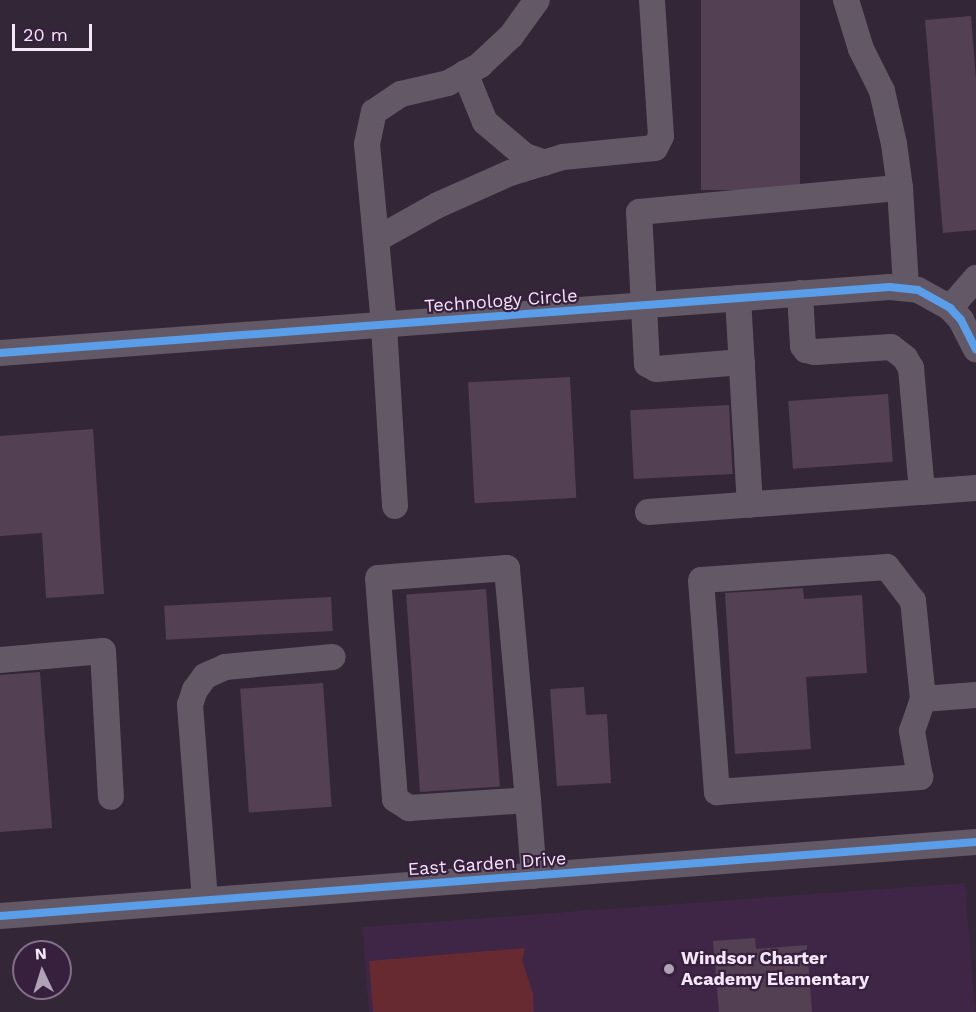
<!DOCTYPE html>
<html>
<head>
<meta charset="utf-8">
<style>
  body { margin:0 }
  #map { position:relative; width:976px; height:1012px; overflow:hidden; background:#332637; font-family:"Work Sans",sans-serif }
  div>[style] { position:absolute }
  .built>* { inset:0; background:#3f2647 }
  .green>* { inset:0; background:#662a30 }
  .building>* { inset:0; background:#544053; transform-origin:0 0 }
  .minor>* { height:26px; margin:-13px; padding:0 13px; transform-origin:13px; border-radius:13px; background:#635966 }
  .cycleway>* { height:8px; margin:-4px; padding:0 4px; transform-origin:4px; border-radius:4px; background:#5a9eea }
  .dots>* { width:16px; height:16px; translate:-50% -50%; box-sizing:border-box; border:3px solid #37203d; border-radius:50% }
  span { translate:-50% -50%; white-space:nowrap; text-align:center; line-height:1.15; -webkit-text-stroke:4.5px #37203d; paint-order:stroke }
  .street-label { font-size:18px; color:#f5e6f9 }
  .poi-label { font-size:18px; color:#f5e6f9; font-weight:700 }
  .left { translate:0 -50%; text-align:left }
  .north { position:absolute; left:12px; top:940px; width:60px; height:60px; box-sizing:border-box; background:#37203d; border:2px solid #836f88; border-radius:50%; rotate:356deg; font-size:16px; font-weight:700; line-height:24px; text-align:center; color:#f5e6f9 }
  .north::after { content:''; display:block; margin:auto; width:21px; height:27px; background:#b1a3b5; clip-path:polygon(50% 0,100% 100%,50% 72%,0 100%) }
  .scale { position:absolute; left:12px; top:24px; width:80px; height:27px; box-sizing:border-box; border:3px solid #f5e6f9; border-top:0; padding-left:8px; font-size:18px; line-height:21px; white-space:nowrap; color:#f5e6f9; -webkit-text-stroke:4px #37203d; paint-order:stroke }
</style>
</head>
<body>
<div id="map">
  <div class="built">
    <div style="clip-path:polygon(965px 883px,975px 1012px,369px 1012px,362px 927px)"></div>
  </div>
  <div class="green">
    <div style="clip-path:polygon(525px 948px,522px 960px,533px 994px,534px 1012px,373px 1012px,369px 961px)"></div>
  </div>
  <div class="building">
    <div style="left:701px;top:0;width:99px;height:190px"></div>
    <div style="clip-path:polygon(971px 16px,976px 80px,976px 230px,943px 233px,925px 20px)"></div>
    <div style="left:570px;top:377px;width:121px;height:102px;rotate:87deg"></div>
    <div style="left:888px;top:394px;width:68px;height:100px;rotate:86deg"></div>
    <div style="left:729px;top:405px;width:69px;height:99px;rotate:87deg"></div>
    <div style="clip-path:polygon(93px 429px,104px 594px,46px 598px,42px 533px,0 536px,0 436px)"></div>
    <div style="clip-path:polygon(803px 588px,804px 599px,862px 595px,867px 673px,806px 677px,811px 749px,735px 754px,725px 593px)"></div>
    <div style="left:486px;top:589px;width:198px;height:80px;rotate:86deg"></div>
    <div style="left:331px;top:597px;width:34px;height:167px;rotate:87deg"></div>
    <div style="clip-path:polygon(40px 672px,52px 828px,0 832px,0 675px)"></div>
    <div style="left:323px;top:683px;width:124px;height:83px;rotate:86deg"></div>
    <div style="clip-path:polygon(584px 687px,586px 715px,607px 714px,611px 783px,557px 786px,550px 689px)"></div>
    <div style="clip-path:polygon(755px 938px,756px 949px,807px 945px,812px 1012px,719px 1012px,713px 941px)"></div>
  </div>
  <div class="minor">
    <div style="left:846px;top:0;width:51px;rotate:73deg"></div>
    <div style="left:861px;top:49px;width:47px;rotate:63.4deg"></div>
    <div style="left:882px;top:91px;width:54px;rotate:77.2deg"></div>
    <div style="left:894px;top:144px;width:44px;rotate:82.2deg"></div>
    <div style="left:465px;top:73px;width:53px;rotate:67.8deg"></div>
    <div style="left:485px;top:122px;width:52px;rotate:40.4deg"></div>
    <div style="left:525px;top:156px;width:21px;rotate:19deg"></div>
    <div style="left:377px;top:239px;width:70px;rotate:-29.1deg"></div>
    <div style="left:438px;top:205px;width:79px;rotate:-24deg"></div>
    <div style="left:510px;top:173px;width:55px;rotate:-16.8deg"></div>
    <div style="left:563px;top:157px;width:92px;rotate:-5.6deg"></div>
    <div style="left:655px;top:148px;width:13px;rotate:-63deg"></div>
    <div style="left:661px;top:136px;width:136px;rotate:-93.8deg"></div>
    <div style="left:800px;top:293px;width:53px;rotate:86.8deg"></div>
    <div style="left:803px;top:346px;width:5px;rotate:53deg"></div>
    <div style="left:806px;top:350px;width:9px;rotate:13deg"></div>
    <div style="left:815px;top:352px;width:76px;rotate:-3.8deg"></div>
    <div style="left:891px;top:347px;width:18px;rotate:38deg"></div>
    <div style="left:905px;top:358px;width:12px;rotate:59deg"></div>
    <div style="left:911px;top:368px;width:124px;rotate:84.9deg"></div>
    <div style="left:922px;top:492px;width:54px;rotate:-4.2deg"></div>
    <div style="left:738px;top:298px;width:207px;rotate:86.7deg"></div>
    <div style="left:950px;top:308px;width:40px;rotate:-49deg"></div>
    <div style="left:0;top:353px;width:892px;rotate:-4.24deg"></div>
    <div style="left:890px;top:287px;width:28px;rotate:6deg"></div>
    <div style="left:918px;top:290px;width:37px;rotate:29deg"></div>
    <div style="left:950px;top:308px;width:16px;rotate:47deg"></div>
    <div style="left:961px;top:320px;width:33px;rotate:63deg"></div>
    <div style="left:742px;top:362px;width:86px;rotate:175.3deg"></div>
    <div style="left:656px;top:369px;width:10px;rotate:-151deg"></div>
    <div style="left:647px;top:364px;width:152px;rotate:-93deg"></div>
    <div style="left:639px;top:212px;width:262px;rotate:-5.3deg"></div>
    <div style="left:900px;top:188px;width:99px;rotate:86.5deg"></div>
    <div style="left:395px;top:506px;width:182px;rotate:-93.5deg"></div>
    <div style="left:384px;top:324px;width:181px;rotate:-95.4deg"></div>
    <div style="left:367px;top:144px;width:33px;rotate:-78deg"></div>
    <div style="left:374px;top:112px;width:32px;rotate:-34deg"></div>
    <div style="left:401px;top:94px;width:48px;rotate:-13.2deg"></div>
    <div style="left:448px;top:83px;width:37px;rotate:-29deg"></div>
    <div style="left:480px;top:65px;width:42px;rotate:-43.1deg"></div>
    <div style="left:511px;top:36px;width:44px;rotate:-54.2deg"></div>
    <div style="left:648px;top:512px;width:275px;rotate:-4.2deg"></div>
    <div style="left:0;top:660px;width:103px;rotate:-5deg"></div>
    <div style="left:103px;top:651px;width:146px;rotate:86.9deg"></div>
    <div style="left:923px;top:699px;width:99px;rotate:-95.8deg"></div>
    <div style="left:913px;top:601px;width:43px;rotate:-127.4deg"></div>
    <div style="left:887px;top:567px;width:186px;rotate:176deg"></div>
    <div style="left:701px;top:580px;width:213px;rotate:85.7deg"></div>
    <div style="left:717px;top:792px;width:204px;rotate:-4.2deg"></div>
    <div style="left:920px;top:777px;width:47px;rotate:-99.9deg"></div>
    <div style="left:912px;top:731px;width:34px;rotate:-71deg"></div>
    <div style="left:923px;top:699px;width:53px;rotate:-4.3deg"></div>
    <div style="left:528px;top:800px;width:233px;rotate:-95.2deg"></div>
    <div style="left:507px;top:568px;width:129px;rotate:175.6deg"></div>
    <div style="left:378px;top:578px;width:222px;rotate:85.6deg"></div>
    <div style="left:395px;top:799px;width:17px;rotate:33deg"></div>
    <div style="left:409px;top:808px;width:119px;rotate:-3.8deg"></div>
    <div style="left:528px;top:800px;width:76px;rotate:85.5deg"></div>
    <div style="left:205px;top:900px;width:196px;rotate:-94.4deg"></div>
    <div style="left:190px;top:705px;width:16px;rotate:-72deg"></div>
    <div style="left:195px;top:690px;width:17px;rotate:-54deg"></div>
    <div style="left:205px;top:676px;width:22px;rotate:-24deg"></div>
    <div style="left:225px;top:667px;width:108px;rotate:-5.3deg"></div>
    <div style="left:0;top:916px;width:979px;rotate:-4.34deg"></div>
  </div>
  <div class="cycleway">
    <div style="left:0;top:353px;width:892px;rotate:-4.24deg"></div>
    <div style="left:890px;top:287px;width:28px;rotate:6deg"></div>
    <div style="left:918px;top:290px;width:37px;rotate:29deg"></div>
    <div style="left:950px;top:308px;width:16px;rotate:47deg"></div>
    <div style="left:961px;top:320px;width:33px;rotate:63deg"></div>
    <div style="left:0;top:916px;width:979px;rotate:-4.34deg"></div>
  </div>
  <div class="dots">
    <div style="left:669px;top:969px;background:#b1a3b5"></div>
  </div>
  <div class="street-label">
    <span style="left:501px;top:301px;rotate:-4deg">Technology Circle</span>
    <span style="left:487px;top:864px;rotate:-4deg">East Garden Drive</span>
  </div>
  <div class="poi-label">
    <span class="left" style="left:681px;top:969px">Windsor Charter<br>Academy Elementary</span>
  </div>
  <div class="north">N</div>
  <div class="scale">20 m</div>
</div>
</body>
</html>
